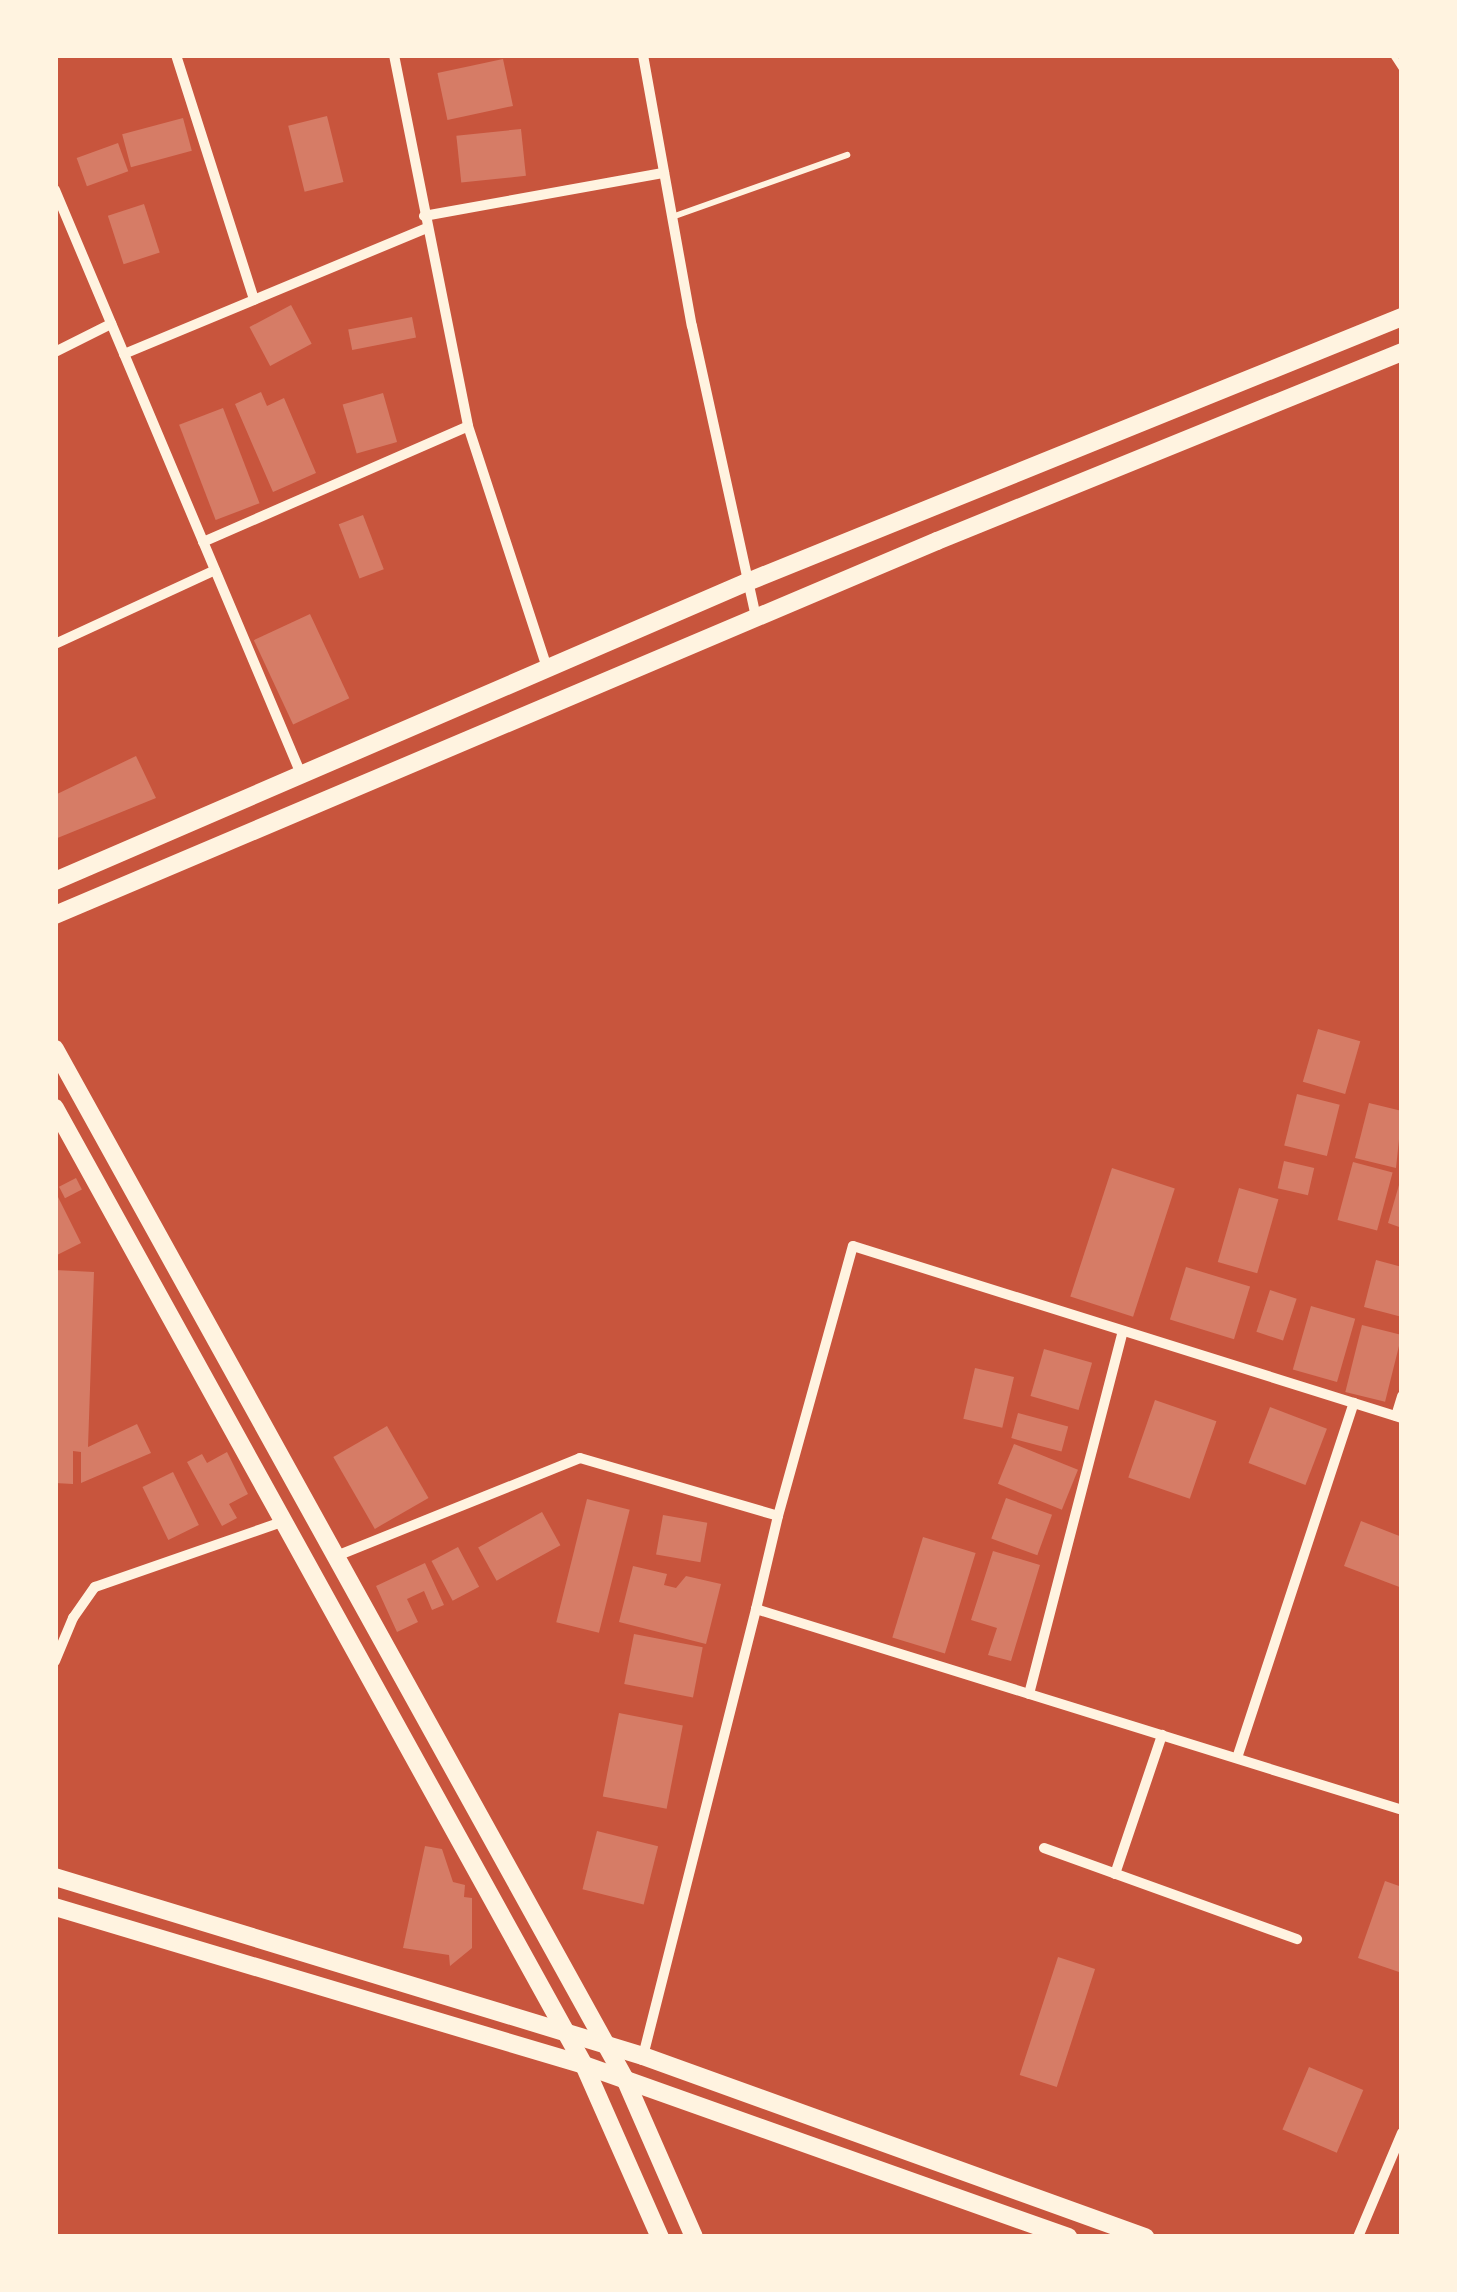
<!DOCTYPE html>
<html>
<head>
<meta charset="utf-8">
<style>
  body { margin:0 }
  #map { position:relative; width:1457px; height:2292px; overflow:hidden; background:#c8553d; font-family:Montserrat,sans-serif }
  div>[style] { position:absolute }
  .building>* { inset:0; background:#d67c66; transform-origin:0 0 }
  .service>* { height:6px; margin:-3px; padding:0 3px; transform-origin:3px; border-radius:3px; background:#fff3e0 }
  .minor>* { height:10px; margin:-5px; padding:0 5px; transform-origin:5px; border-radius:5px; background:#fff3e0 }
  .secondary>* { height:18px; margin:-9px; padding:0 9px; transform-origin:9px; border-radius:9px; background:#fff3e0 }
  .primary>* { height:18px; margin:-9px; padding:0 9px; transform-origin:9px; border-radius:9px; background:#fff3e0 }
  span { translate:-50% -50%; white-space:nowrap; text-align:center; line-height:1.15; -webkit-text-stroke:9px #fff3e0; paint-order:stroke }
  .frame { position:absolute; inset:0; border:58px solid #fff3e0; pointer-events:none }
</style>
</head>
<body>
<div id="map">
  <div class="building">
    <div style="left:503px;top:59px;width:48px;height:67px;rotate:78deg"></div>
    <div style="left:327px;top:116px;width:68px;height:40px;rotate:76deg"></div>
    <div style="left:183px;top:118px;width:34px;height:63px;rotate:75deg"></div>
    <div style="left:521px;top:129px;width:47px;height:65px;rotate:84deg"></div>
    <div style="left:118px;top:143px;width:30px;height:44px;rotate:70deg"></div>
    <div style="left:144px;top:204px;width:51px;height:38px;rotate:72deg"></div>
    <div style="left:291px;top:305px;width:44px;height:47px;rotate:62deg"></div>
    <div style="left:412px;top:317px;width:21px;height:65px;rotate:79deg"></div>
    <div style="clip-path:polygon(261px 392px,267px 406px,284px 398px,316px 473px,273px 492px,235px 404px)"></div>
    <div style="left:383px;top:393px;width:51px;height:42px;rotate:74deg"></div>
    <div style="left:223px;top:408px;width:102px;height:47px;rotate:69deg"></div>
    <div style="left:363px;top:515px;width:58px;height:26px;rotate:69deg"></div>
    <div style="left:310px;top:614px;width:93px;height:62px;rotate:65deg"></div>
    <div style="clip-path:polygon(136px 756px,156px 798px,55px 839px,55px 795px)"></div>
    <div style="left:1318px;top:1029px;width:44px;height:55px;rotate:16deg"></div>
    <div style="left:1297px;top:1094px;width:44px;height:53px;rotate:14deg"></div>
    <div style="clip-path:polygon(1369px 1103px,1402px 1111px,1396px 1168px,1355px 1158px)"></div>
    <div style="left:1284px;top:1161px;width:31px;height:28px;rotate:13deg"></div>
    <div style="left:1353px;top:1162px;width:41px;height:60px;rotate:15deg"></div>
    <div style="left:1112px;top:1168px;width:66px;height:135px;rotate:18deg"></div>
    <div style="left:76px;top:1178px;width:13px;height:19px;rotate:63deg"></div>
    <div style="clip-path:polygon(1401px 1178px,1402px 1178px,1402px 1228px,1388px 1223px)"></div>
    <div style="left:1239px;top:1188px;width:41px;height:77px;rotate:16deg"></div>
    <div style="clip-path:polygon(55px 1191px,81px 1243px,55px 1256px)"></div>
    <div style="clip-path:polygon(1376px 1260px,1402px 1267px,1402px 1317px,1364px 1307px)"></div>
    <div style="left:1186px;top:1267px;width:67px;height:55px;rotate:17deg"></div>
    <div style="clip-path:polygon(55px 1270px,94px 1272px,88px 1447px,137px 1424px,151px 1453px,81px 1483px,81px 1452px,73px 1451px,73px 1484px,55px 1483px)"></div>
    <div style="left:1270px;top:1290px;width:28px;height:44px;rotate:18deg"></div>
    <div style="left:1311px;top:1306px;width:46px;height:66px;rotate:16deg"></div>
    <div style="left:1362px;top:1325px;width:41px;height:69px;rotate:14deg"></div>
    <div style="left:1044px;top:1349px;width:50px;height:49px;rotate:16deg"></div>
    <div style="left:975px;top:1368px;width:40px;height:52px;rotate:13deg"></div>
    <div style="left:1155px;top:1400px;width:65px;height:82px;rotate:19deg"></div>
    <div style="left:1270px;top:1407px;width:61px;height:60px;rotate:21deg"></div>
    <div style="left:1018px;top:1413px;width:52px;height:26px;rotate:15deg"></div>
    <div style="left:387px;top:1426px;width:83px;height:62px;rotate:60deg"></div>
    <div style="left:1014px;top:1444px;width:69px;height:43px;rotate:22deg"></div>
    <div style="clip-path:polygon(227px 1452px,248px 1494px,229px 1504px,237px 1518px,222px 1526px,187px 1462px,202px 1454px,207px 1463px)"></div>
    <div style="left:173px;top:1472px;width:59px;height:34px;rotate:64deg"></div>
    <div style="left:1006px;top:1498px;width:49px;height:43px;rotate:20deg"></div>
    <div style="left:587px;top:1499px;width:44px;height:127px;rotate:14deg"></div>
    <div style="left:542px;top:1512px;width:38px;height:73px;rotate:61deg"></div>
    <div style="left:663px;top:1515px;width:45px;height:40px;rotate:10deg"></div>
    <div style="clip-path:polygon(1361px 1521px,1402px 1537px,1402px 1588px,1344px 1566px)"></div>
    <div style="left:923px;top:1537px;width:55px;height:105px;rotate:17deg"></div>
    <div style="left:458px;top:1547px;width:45px;height:30px;rotate:62deg"></div>
    <div style="clip-path:polygon(993px 1551px,1040px 1565px,1011px 1661px,988px 1655px,997px 1628px,971px 1620px)"></div>
    <div style="clip-path:polygon(425px 1563px,444px 1605px,432px 1610px,424px 1591px,407px 1599px,418px 1622px,397px 1632px,376px 1586px)"></div>
    <div style="clip-path:polygon(633px 1566px,667px 1574px,664px 1585px,676px 1588px,686px 1576px,721px 1584px,706px 1644px,619px 1622px)"></div>
    <div style="left:634px;top:1634px;width:70px;height:51px;rotate:11deg"></div>
    <div style="left:619px;top:1713px;width:65px;height:85px;rotate:11deg"></div>
    <div style="left:597px;top:1831px;width:63px;height:60px;rotate:14deg"></div>
    <div style="clip-path:polygon(425px 1846px,442px 1849px,453px 1882px,465px 1885px,464px 1897px,472px 1898px,472px 1948px,450px 1966px,449px 1955px,403px 1948px)"></div>
    <div style="clip-path:polygon(1385px 1881px,1402px 1887px,1402px 1973px,1358px 1958px)"></div>
    <div style="left:1058px;top:1957px;width:39px;height:124px;rotate:18deg"></div>
    <div style="left:1309px;top:2067px;width:59px;height:68px;rotate:23deg"></div>
  </div>
  <div class="service">
    <div style="left:1393px;top:55px;width:17px;rotate:57deg"></div>
    <div style="left:672px;top:217px;width:186px;rotate:-19.5deg"></div>
  </div>
  <div class="minor">
    <div style="left:176px;top:55px;width:257px;rotate:72.3deg"></div>
    <div style="left:394px;top:55px;width:378px;rotate:78.7deg"></div>
    <div style="left:468px;top:426px;width:255px;rotate:71.9deg"></div>
    <div style="left:643px;top:55px;width:275px;rotate:79.8deg"></div>
    <div style="left:692px;top:326px;width:298px;rotate:77.6deg"></div>
    <div style="left:55px;top:190px;width:634px;rotate:67.16deg"></div>
    <div style="left:424px;top:216px;width:244px;rotate:-10.2deg"></div>
    <div style="left:55px;top:352px;width:63px;rotate:-26.6deg"></div>
    <div style="left:124px;top:354px;width:327px;rotate:-22.6deg"></div>
    <div style="left:203px;top:542px;width:289px;rotate:-23.6deg"></div>
    <div style="left:55px;top:644px;width:176px;rotate:-24.8deg"></div>
    <div style="left:1396px;top:1416px;width:21px;rotate:-73deg"></div>
    <div style="left:778px;top:1516px;width:280px;rotate:-74.5deg"></div>
    <div style="left:853px;top:1246px;width:575px;rotate:17.4deg"></div>
    <div style="left:334px;top:1557px;width:265px;rotate:-21.9deg"></div>
    <div style="left:580px;top:1458px;width:206px;rotate:16.3deg"></div>
    <div style="left:778px;top:1516px;width:96px;rotate:103.3deg"></div>
    <div style="left:756px;top:1609px;width:677px;rotate:17.28deg"></div>
    <div style="left:55px;top:1661px;width:47px;rotate:-67.3deg"></div>
    <div style="left:73px;top:1618px;width:38px;rotate:-55deg"></div>
    <div style="left:95px;top:1587px;width:203px;rotate:-19.2deg"></div>
    <div style="left:1029px;top:1694px;width:375px;rotate:-75.5deg"></div>
    <div style="left:1237px;top:1758px;width:374px;rotate:-71.8deg"></div>
    <div style="left:1044px;top:1848px;width:269px;rotate:19.8deg"></div>
    <div style="left:1115px;top:1874px;width:147px;rotate:-71.3deg"></div>
    <div style="left:643px;top:2056px;width:461px;rotate:-75.8deg"></div>
    <div style="left:1358px;top:2237px;width:113px;rotate:-67.1deg"></div>
  </div>
  <div class="secondary">
    <div style="left:55px;top:881px;width:752px;rotate:-23.36deg"></div>
    <div style="left:745px;top:583px;width:709px;rotate:-22.04deg"></div>
    <div style="left:55px;top:915px;width:958px;rotate:-22.98deg"></div>
    <div style="left:937px;top:541px;width:502px;rotate:-22.12deg"></div>
    <div style="left:55px;top:1049px;width:1177px;rotate:61.04deg"></div>
    <div style="left:625px;top:2079px;width:172px;rotate:66.4deg"></div>
    <div style="left:55px;top:1108px;width:1093px;rotate:61.07deg"></div>
    <div style="left:584px;top:2065px;width:188px;rotate:66.2deg"></div>
  </div>
  <div class="primary">
    <div style="left:55px;top:1877px;width:615px;rotate:16.93deg"></div>
    <div style="left:643px;top:2056px;width:534px;rotate:19.83deg"></div>
    <div style="left:55px;top:1907px;width:552px;rotate:16.63deg"></div>
    <div style="left:584px;top:2065px;width:514px;rotate:19.56deg"></div>
  </div>
  <div class="frame"></div>
</div>
</body>
</html>
